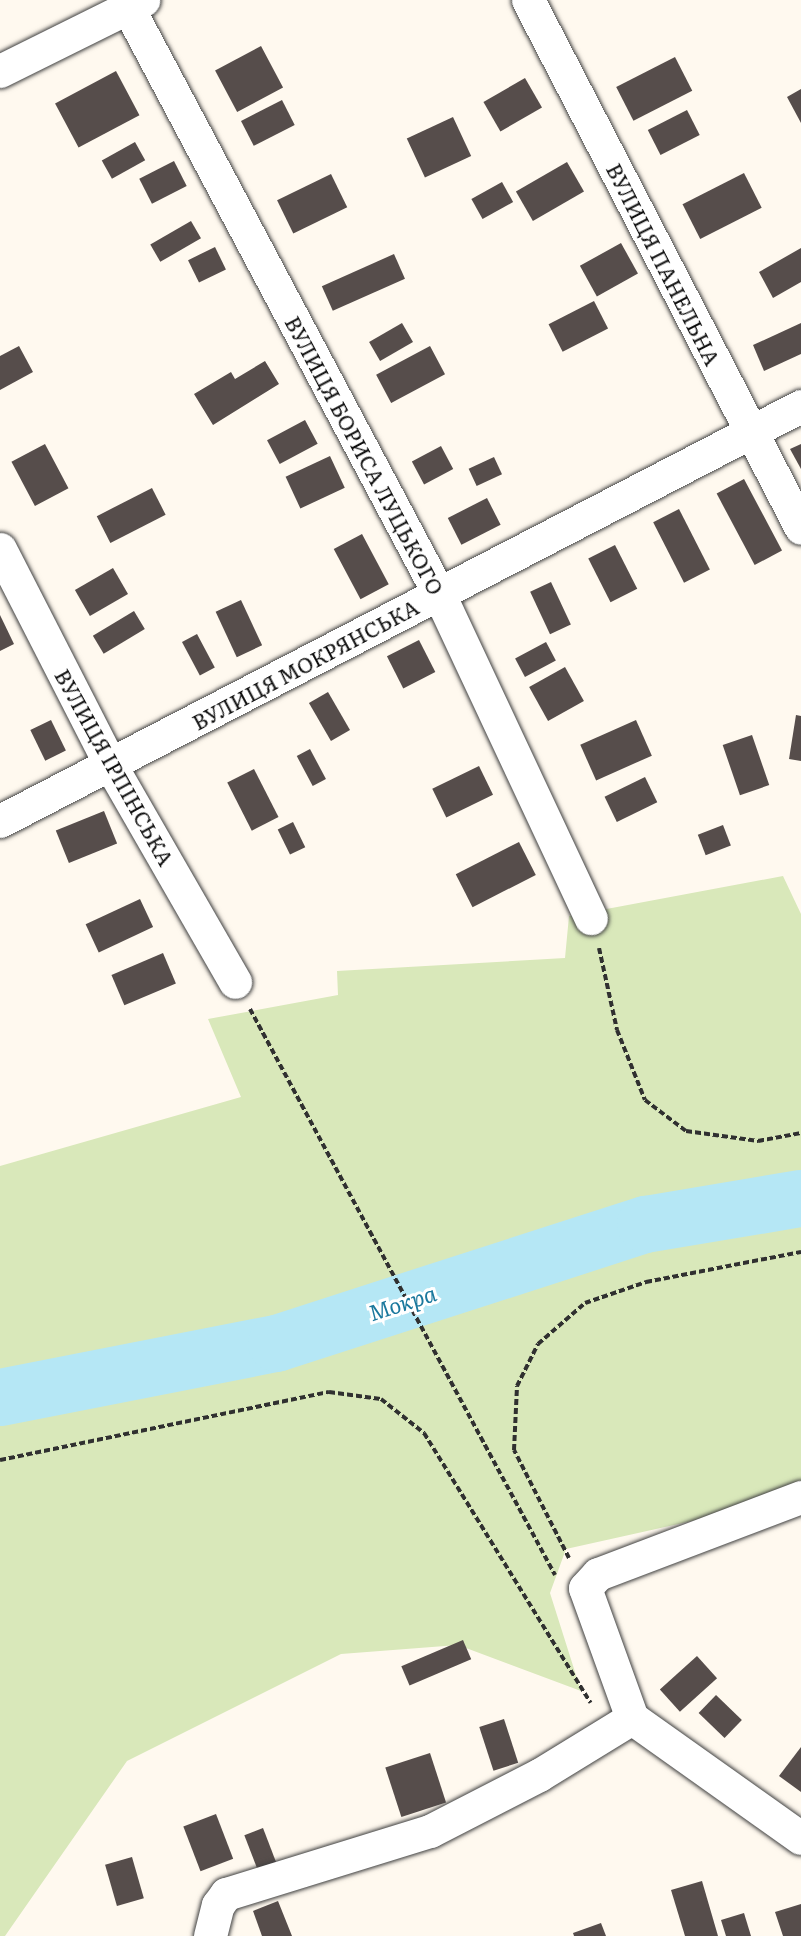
<!DOCTYPE html>
<html>
<head>
<meta charset="utf-8">
<style>
  body { margin:0 }
  #map { position:relative; width:801px; height:1936px; overflow:hidden; background:#fff9ef; font-family:Literata,serif }
  div>[style] { position:absolute }
  .green>* { inset:0; background:#d9e8ba }
  .river>* { height:57px; margin:-28.5px; padding:0 28.5px; transform-origin:28.5px; border-radius:28.5px; background:#b5e7f5 }
  .building>* { inset:0; background:#564d4b; transform-origin:0 0 }
  .path>* { height:4px; margin-top:-2px; transform-origin:0; background:repeating-linear-gradient(90deg,#303030 0 6px,transparent 0 9px) }
  .roads { filter:drop-shadow(0 0 2px #414141) drop-shadow(0 0 2px #414141) }
  .minor>* { height:33px; margin:-16.5px; padding:0 16.5px; transform-origin:16.5px; border-radius:16.5px; background:#fff }
  span { translate:-50% -50%; white-space:nowrap; text-align:center; line-height:1.15; -webkit-text-stroke:6px #fff; paint-order:stroke }
  .street-label { font-size:21px; color:#0e0e0e }
  .water-label { font-size:22px; color:#1a789d; font-style:italic }
</style>
</head>
<body>
<div id="map">
  <div class="green">
    <div style="clip-path:polygon(783px 876px,801px 914px,801px 1490px,737px 1511px,566px 1549px,550px 1593px,581px 1691px,458px 1645px,341px 1654px,127px 1761px,5px 1936px,0 1936px,0 1166px,241px 1097px,208px 1019px,338px 995px,337px 971px,565px 958px,569px 916px)"></div>
  </div>
  <div class="river">
    <div style="left:0;top:1397px;width:281px;rotate:-11.1deg"></div>
    <div style="left:276px;top:1343px;width:388px;rotate:-17.9deg"></div>
    <div style="left:645px;top:1224px;width:158px;rotate:-9.5deg"></div>
  </div>
  <div class="building">
    <div style="left:261px;top:46px;width:47px;height:52px;rotate:62deg"></div>
    <div style="left:675px;top:57px;width:38px;height:66px;rotate:63deg"></div>
    <div style="left:116px;top:71px;width:50px;height:69px;rotate:62deg"></div>
    <div style="left:525px;top:78px;width:34px;height:48px;rotate:60deg"></div>
    <div style="clip-path:polygon(801px 89px,801px 123px,787px 97px)"></div>
    <div style="left:282px;top:100px;width:28px;height:46px;rotate:63deg"></div>
    <div style="left:687px;top:110px;width:28px;height:44px;rotate:63deg"></div>
    <div style="left:453px;top:117px;width:43px;height:51px;rotate:65deg"></div>
    <div style="left:135px;top:142px;width:21px;height:38px;rotate:61deg"></div>
    <div style="left:174px;top:161px;width:28px;height:39px;rotate:63deg"></div>
    <div style="left:567px;top:162px;width:34px;height:59px;rotate:60deg"></div>
    <div style="left:744px;top:173px;width:39px;height:69px;rotate:63deg"></div>
    <div style="left:331px;top:174px;width:37px;height:60px;rotate:64deg"></div>
    <div style="left:502px;top:182px;width:23px;height:35px;rotate:61deg"></div>
    <div style="left:191px;top:221px;width:20px;height:47px;rotate:60deg"></div>
    <div style="left:621px;top:243px;width:35px;height:47px;rotate:61deg"></div>
    <div style="left:215px;top:247px;width:25px;height:30px;rotate:64deg"></div>
    <div style="clip-path:polygon(801px 248px,801px 282px,773px 298px,759px 272px)"></div>
    <div style="left:394px;top:254px;width:27px;height:79px;rotate:66deg"></div>
    <div style="left:594px;top:301px;width:31px;height:51px;rotate:63deg"></div>
    <div style="left:402px;top:323px;width:22px;height:38px;rotate:60deg"></div>
    <div style="clip-path:polygon(801px 323px,801px 354px,764px 371px,753px 345px)"></div>
    <div style="clip-path:polygon(19px 346px,33px 372px,0 390px,0 356px)"></div>
    <div style="left:430px;top:346px;width:32px;height:61px;rotate:62deg"></div>
    <div style="clip-path:polygon(265px 361px,279px 384px,213px 425px,194px 394px,231px 372px,235px 379px)"></div>
    <div style="left:305px;top:420px;width:27px;height:43px;rotate:62deg"></div>
    <div style="left:45px;top:444px;width:50px;height:38px;rotate:62deg"></div>
    <div style="clip-path:polygon(801px 444px,801px 469px,790px 449px)"></div>
    <div style="left:441px;top:446px;width:26px;height:33px;rotate:62deg"></div>
    <div style="left:330px;top:456px;width:35px;height:49px;rotate:65deg"></div>
    <div style="left:494px;top:457px;width:19px;height:28px;rotate:65deg"></div>
    <div style="left:744px;top:479px;width:81px;height:31px;rotate:62deg"></div>
    <div style="left:152px;top:488px;width:30px;height:62px;rotate:63deg"></div>
    <div style="left:487px;top:498px;width:30px;height:44px;rotate:63deg"></div>
    <div style="left:679px;top:509px;width:68px;height:29px;rotate:63deg"></div>
    <div style="left:362px;top:534px;width:57px;height:32px;rotate:62deg"></div>
    <div style="left:615px;top:545px;width:49px;height:30px;rotate:63deg"></div>
    <div style="left:113px;top:568px;width:30px;height:44px;rotate:60deg"></div>
    <div style="left:551px;top:582px;width:47px;height:23px;rotate:65deg"></div>
    <div style="left:241px;top:600px;width:50px;height:28px;rotate:65deg"></div>
    <div style="left:134px;top:611px;width:21px;height:48px;rotate:59deg"></div>
    <div style="clip-path:polygon(0 615px,14px 644px,0 651px)"></div>
    <div style="left:197px;top:634px;width:38px;height:17px;rotate:62deg"></div>
    <div style="left:419px;top:640px;width:36px;height:36px;rotate:63deg"></div>
    <div style="left:546px;top:642px;width:21px;height:35px;rotate:62deg"></div>
    <div style="left:565px;top:667px;width:39px;height:41px;rotate:61deg"></div>
    <div style="left:328px;top:692px;width:44px;height:22px;rotate:60deg"></div>
    <div style="clip-path:polygon(796px 715px,801px 716px,801px 761px,789px 759px)"></div>
    <div style="left:51px;top:720px;width:34px;height:23px;rotate:64deg"></div>
    <div style="left:636px;top:720px;width:39px;height:61px;rotate:66deg"></div>
    <div style="left:752px;top:735px;width:53px;height:31px;rotate:71deg"></div>
    <div style="left:310px;top:749px;width:34px;height:15px;rotate:62deg"></div>
    <div style="left:479px;top:766px;width:32px;height:52px;rotate:64deg"></div>
    <div style="left:254px;top:769px;width:54px;height:30px;rotate:63deg"></div>
    <div style="left:645px;top:777px;width:28px;height:45px;rotate:64deg"></div>
    <div style="left:104px;top:811px;width:35px;height:52px;rotate:68deg"></div>
    <div style="left:293px;top:822px;width:28px;height:17px;rotate:64deg"></div>
    <div style="left:723px;top:825px;width:22px;height:27px;rotate:69deg"></div>
    <div style="left:519px;top:842px;width:37px;height:71px;rotate:63deg"></div>
    <div style="left:140px;top:899px;width:31px;height:60px;rotate:65deg"></div>
    <div style="left:163px;top:953px;width:33px;height:56px;rotate:67deg"></div>
    <div style="left:463px;top:1640px;width:21px;height:67px;rotate:67deg"></div>
    <div style="left:697px;top:1656px;width:30px;height:50px;rotate:48deg"></div>
    <div style="left:716px;top:1695px;width:36px;height:25px;rotate:44deg"></div>
    <div style="left:504px;top:1719px;width:46px;height:26px;rotate:72deg"></div>
    <div style="clip-path:polygon(801px 1747px,801px 1792px,779px 1776px)"></div>
    <div style="left:430px;top:1753px;width:52px;height:47px;rotate:72deg"></div>
    <div style="left:216px;top:1814px;width:48px;height:35px;rotate:69deg"></div>
    <div style="left:263px;top:1828px;width:39px;height:20px;rotate:69deg"></div>
    <div style="left:132px;top:1857px;width:43px;height:28px;rotate:74deg"></div>
    <div style="clip-path:polygon(702px 1881px,718px 1936px,685px 1936px,671px 1890px)"></div>
    <div style="clip-path:polygon(278px 1901px,292px 1936px,262px 1936px,253px 1911px)"></div>
    <div style="clip-path:polygon(801px 1904px,801px 1936px,783px 1936px,775px 1912px)"></div>
    <div style="clip-path:polygon(744px 1913px,751px 1936px,726px 1936px,721px 1920px)"></div>
    <div style="clip-path:polygon(601px 1923px,606px 1936px,574px 1936px,573px 1933px)"></div>
  </div>
  <div class="path">
    <div style="left:599px;top:948px;width:84px;rotate:77.6deg"></div>
    <div style="left:617px;top:1030px;width:75px;rotate:68.2deg"></div>
    <div style="left:645px;top:1100px;width:51px;rotate:37.1deg"></div>
    <div style="left:686px;top:1131px;width:73px;rotate:7.9deg"></div>
    <div style="left:758px;top:1141px;width:44px;rotate:-10.5deg"></div>
    <div style="left:250px;top:1009px;width:643px;rotate:61.68deg"></div>
    <div style="left:0;top:1460px;width:336px;rotate:-11.7deg"></div>
    <div style="left:329px;top:1392px;width:52px;rotate:7.7deg"></div>
    <div style="left:381px;top:1399px;width:55px;rotate:38.3deg"></div>
    <div style="left:424px;top:1433px;width:317px;rotate:58.3deg"></div>
    <div style="left:569px;top:1558px;width:121px;rotate:-117deg"></div>
    <div style="left:514px;top:1450px;width:64px;rotate:-87.3deg"></div>
    <div style="left:517px;top:1386px;width:47px;rotate:-63.4deg"></div>
    <div style="left:538px;top:1344px;width:62px;rotate:-41.1deg"></div>
    <div style="left:585px;top:1303px;width:65px;rotate:-19deg"></div>
    <div style="left:646px;top:1282px;width:158px;rotate:-11deg"></div>
  </div>
  <div class="roads">
    <div class="minor">
      <div style="left:124px;top:0;width:672px;rotate:62.06deg"></div>
      <div style="left:439px;top:594px;width:358px;rotate:64.9deg"></div>
      <div style="left:528px;top:0;width:594px;rotate:62.66deg"></div>
      <div style="left:0;top:71px;width:160px;rotate:-26.4deg"></div>
      <div style="left:0;top:549px;width:244px;rotate:62.9deg"></div>
      <div style="left:111px;top:766px;width:249px;rotate:60.1deg"></div>
      <div style="left:0;top:821px;width:902px;rotate:-27.39deg"></div>
      <div style="left:632px;top:1718px;width:138px;rotate:-109.9deg"></div>
      <div style="left:585px;top:1588px;width:19px;rotate:-47deg"></div>
      <div style="left:598px;top:1574px;width:217px;rotate:-20.8deg"></div>
      <div style="left:632px;top:1718px;width:207px;rotate:35.4deg"></div>
      <div style="left:210px;top:1936px;width:32px;rotate:-76deg"></div>
      <div style="left:218px;top:1905px;width:14px;rotate:-54deg"></div>
      <div style="left:226px;top:1894px;width:214px;rotate:-17.2deg"></div>
      <div style="left:430px;top:1831px;width:123px;rotate:-27.2deg"></div>
      <div style="left:539px;top:1775px;width:109px;rotate:-31.5deg"></div>
    </div>
  </div>
  <div class="street-label">
    <span style="left:664px;top:264px;rotate:63deg">ВУЛИЦЯ ПАНЕЛЬНА</span>
    <span style="left:365px;top:455px;rotate:62deg">ВУЛИЦЯ БОРИСА ЛУЦЬКОГО</span>
    <span style="left:305px;top:664px;rotate:-28deg">ВУЛИЦЯ МОКРЯНСЬКА</span>
    <span style="left:115px;top:767px;rotate:61deg">ВУЛИЦЯ ІРПІНСЬКА</span>
  </div>
  <div class="water-label">
    <span style="left:402px;top:1302px;rotate:-18deg">Мокра</span>
  </div>
</div>
</body>
</html>
